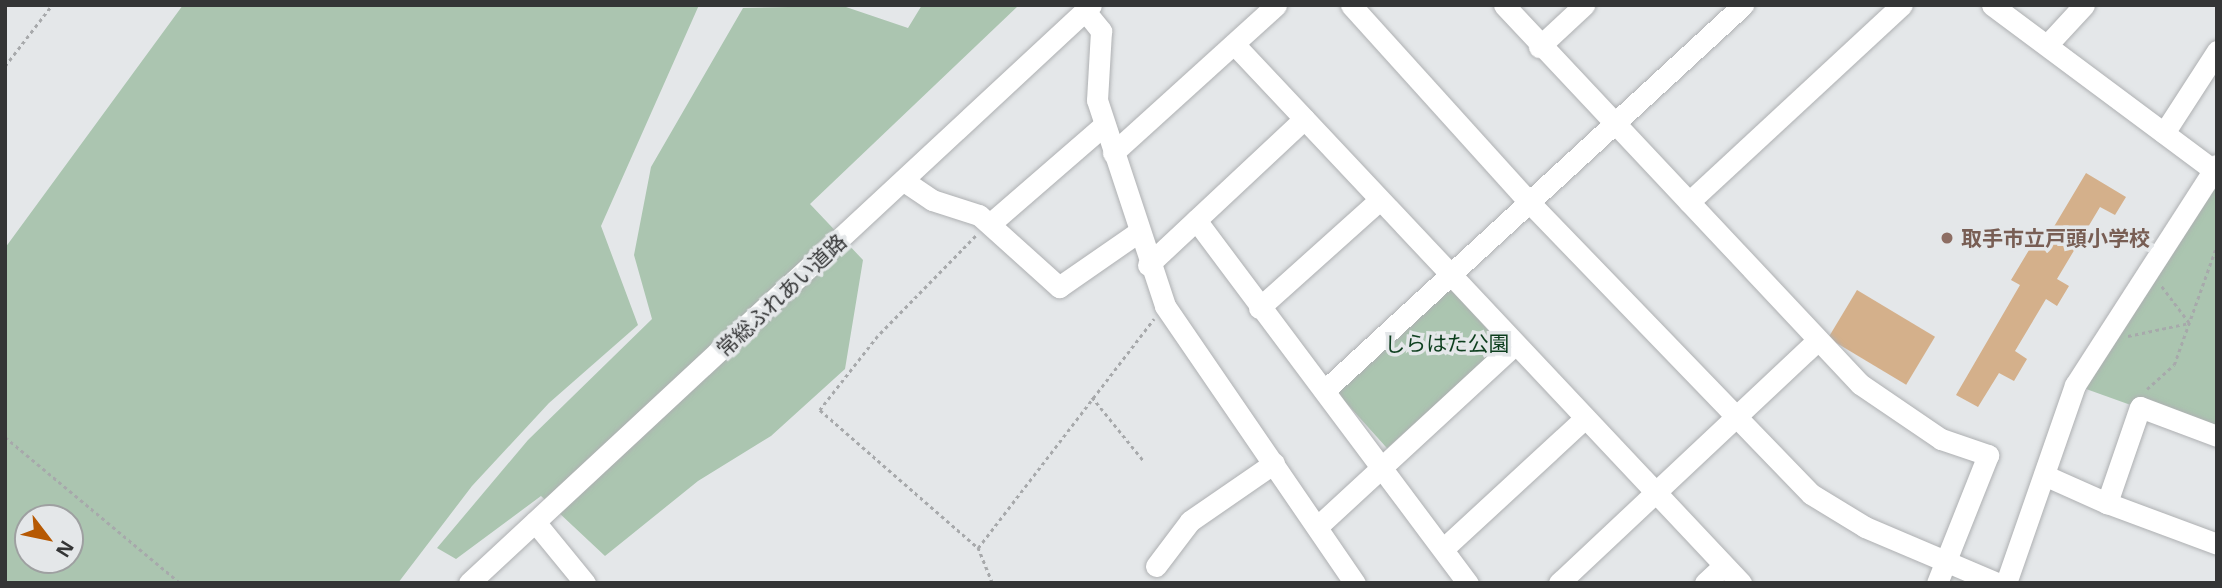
<!DOCTYPE html>
<html>
<head>
<meta charset="utf-8">
<style>
  body { margin:0 }
  #map { position:relative; width:2222px; height:588px; overflow:hidden; background:#e4e7e9; font-family:"Open Sans","Noto Sans JP",sans-serif }
  div>[style] { position:absolute }
  .green>* { inset:0; background:#abc5b0; transform-origin:0 0 }
  .building>* { inset:0; background:#d4b08b; transform-origin:0 0 }
  .path>* { height:2.5px; margin-top:-1.25px; transform-origin:0; background:repeating-linear-gradient(90deg,#a7a9ab 0 3.5px,transparent 0 7px) }
  .roads { filter:drop-shadow(0 0 2px #aeb0b2) drop-shadow(0 0 2px #aeb0b2) }
  .minor>* { height:21px; margin:-10.5px; padding:0 10.5px; transform-origin:10.5px; border-radius:10.5px; background:#fff }
  .dots>* { width:19px; height:19px; translate:-50% -50%; box-sizing:border-box; border:4px solid #e4e7e9; border-radius:50% }
  span { translate:-50% -50%; white-space:nowrap; text-align:center; line-height:1.15; -webkit-text-stroke:7px #e4e7e9; paint-order:stroke }
  .education-label { font-size:21px; color:#785e54; font-weight:700 }
  .left { translate:0 -50%; text-align:left }
  .street-label { font-size:21px; color:#343536 }
  .park-label { font-size:21px; color:#0e3f1f }
  .frame { position:absolute; inset:0; border:7px solid #343536; pointer-events:none }
  .north { position:absolute; left:14px; top:504px; width:70px; height:70px; box-sizing:border-box; background:#e4e7e9; border:2px solid #9ea0a1; border-radius:50%; rotate:122deg; font-size:19px; font-weight:700; line-height:28px; text-align:center; color:#343536 }
  .north::after { content:''; display:block; margin:auto; width:24px; height:32px; background:#b65903; clip-path:polygon(50% 0,100% 100%,50% 72%,0 100%) }
</style>
</head>
<body>
<div id="map">
  <div class="green">
    <div style="clip-path:polygon(evenodd,183px 5px,699px 5px,601px 226px,638px 325px,549px 403px,472px 486px,398px 583px,5px 583px,5px 248px,183px 5px,28px 518px,70px 518px,70px 560px,28px 560px,28px 518px)"></div>
    <div style="clip-path:polygon(922px 5px,1019px 5px,810px 204px,863px 260px,845px 369px,771px 436px,698px 481px,605px 556px,541px 496px,456px 559px,437px 548px,528px 440px,652px 319px,634px 255px,651px 167px,743px 8px,843px 6px,908px 28px)"></div>
    <div style="clip-path:polygon(2217px 172px,2217px 436px,2075px 385px)"></div>
    <div style="left:1450px;top:288px;width:77px;height:154px;rotate:48deg"></div>
  </div>
  <div class="building">
    <div style="clip-path:polygon(2086px 173px,2126px 197px,2115px 215px,2100px 207px,2057px 279px,2069px 286px,2057px 306px,2046px 299px,2015px 351px,2027px 359px,2014px 381px,1999px 373px,1978px 407px,1956px 395px,2020px 285px,2011px 280px,2035px 240px,2043px 245px)"></div>
    <div style="left:1857px;top:290px;width:91px;height:56px;rotate:31deg"></div>
  </div>
  <div class="path">
    <div style="left:5px;top:66px;width:77px;rotate:-52.4deg"></div>
    <div style="left:976px;top:236px;width:140px;rotate:134.4deg"></div>
    <div style="left:878px;top:336px;width:94px;rotate:128.1deg"></div>
    <div style="left:820px;top:410px;width:210px;rotate:41.1deg"></div>
    <div style="left:2128px;top:336px;width:62px;rotate:-12deg"></div>
    <div style="left:2189px;top:323px;width:46px;rotate:-127.1deg"></div>
    <div style="left:2147px;top:389px;width:36px;rotate:-42deg"></div>
    <div style="left:2174px;top:365px;width:127px;rotate:-70.3deg"></div>
    <div style="left:1092px;top:397px;width:81px;rotate:51deg"></div>
    <div style="left:5px;top:437px;width:228px;rotate:39.8deg"></div>
    <div style="left:992px;top:583px;width:38px;rotate:-112deg"></div>
    <div style="left:978px;top:548px;width:289px;rotate:-52.5deg"></div>
  </div>
  <div class="roads">
    <div class="minor">
      <div style="left:1351px;top:5px;width:266px;rotate:47.9deg"></div>
      <div style="left:1529px;top:202px;width:406px;rotate:46deg"></div>
      <div style="left:1811px;top:494px;width:63px;rotate:31.4deg"></div>
      <div style="left:1865px;top:527px;width:143px;rotate:23deg"></div>
      <div style="left:1504px;top:5px;width:520px;rotate:46.79deg"></div>
      <div style="left:1860px;top:384px;width:98px;rotate:34.2deg"></div>
      <div style="left:1941px;top:439px;width:50px;rotate:18.8deg"></div>
      <div style="left:1988px;top:455px;width:138px;rotate:111.7deg"></div>
      <div style="left:1992px;top:5px;width:281px;rotate:36.7deg"></div>
      <div style="left:1085px;top:11px;width:26px;rotate:51deg"></div>
      <div style="left:1101px;top:31px;width:69px;rotate:93.3deg"></div>
      <div style="left:1097px;top:100px;width:217px;rotate:71.7deg"></div>
      <div style="left:1165px;top:306px;width:336px;rotate:55.6deg"></div>
      <div style="left:1234px;top:44px;width:740px;rotate:46.75deg"></div>
      <div style="left:2048px;top:44px;width:53px;rotate:-47.3deg"></div>
      <div style="left:1539px;top:47px;width:62px;rotate:-43deg"></div>
      <div style="left:2164px;top:133px;width:98px;rotate:-57.1deg"></div>
      <div style="left:1113px;top:153px;width:220px;rotate:-42.2deg"></div>
      <div style="left:904px;top:181px;width:34px;rotate:34deg"></div>
      <div style="left:932px;top:200px;width:49px;rotate:17.7deg"></div>
      <div style="left:979px;top:215px;width:108px;rotate:42deg"></div>
      <div style="left:1059px;top:287px;width:95px;rotate:-34.7deg"></div>
      <div style="left:1689px;top:202px;width:290px;rotate:-42.8deg"></div>
      <div style="left:1196px;top:220px;width:454px;rotate:53.2deg"></div>
      <div style="left:991px;top:223px;width:150px;rotate:-40.9deg"></div>
      <div style="left:1148px;top:265px;width:214px;rotate:-43.1deg"></div>
      <div style="left:1259px;top:308px;width:159px;rotate:-41.9deg"></div>
      <div style="left:1324px;top:391px;width:570px;rotate:-42.65deg"></div>
      <div style="left:2217px;top:436px;width:82px;rotate:-159.4deg"></div>
      <div style="left:2140px;top:407px;width:102px;rotate:109deg"></div>
      <div style="left:2107px;top:503px;width:117px;rotate:20.4deg"></div>
      <div style="left:2044px;top:475px;width:69px;rotate:24deg"></div>
      <div style="left:535px;top:522px;width:79px;rotate:50.7deg"></div>
      <div style="left:1317px;top:527px;width:268px;rotate:-42.7deg"></div>
      <div style="left:1443px;top:549px;width:190px;rotate:-42.7deg"></div>
      <div style="left:1156px;top:566px;width:56px;rotate:-52.9deg"></div>
      <div style="left:1190px;top:521px;width:102px;rotate:-34.6deg"></div>
      <div style="left:469px;top:583px;width:849px;rotate:-42.9deg"></div>
      <div style="left:1559px;top:583px;width:355px;rotate:-43.2deg"></div>
      <div style="left:1705px;top:583px;width:25px;rotate:-43deg"></div>
      <div style="left:2006px;top:583px;width:210px;rotate:-70.8deg"></div>
      <div style="left:2075px;top:385px;width:262px;rotate:-57.2deg"></div>
    </div>
  </div>
  <div class="dots">
    <div style="left:1947px;top:238px;background:#8d6e63"></div>
  </div>
  <div class="education-label">
    <span class="left" style="left:1961px;top:238px">取手市立戸頭小学校</span>
  </div>
  <div class="street-label">
    <span style="left:781px;top:295px;rotate:-43deg">常総ふれあい道路</span>
  </div>
  <div class="park-label">
    <span style="left:1447px;top:343px">しらはた公園</span>
  </div>
  <div class="frame"></div>
  <div class="north">N</div>
</div>
</body>
</html>
